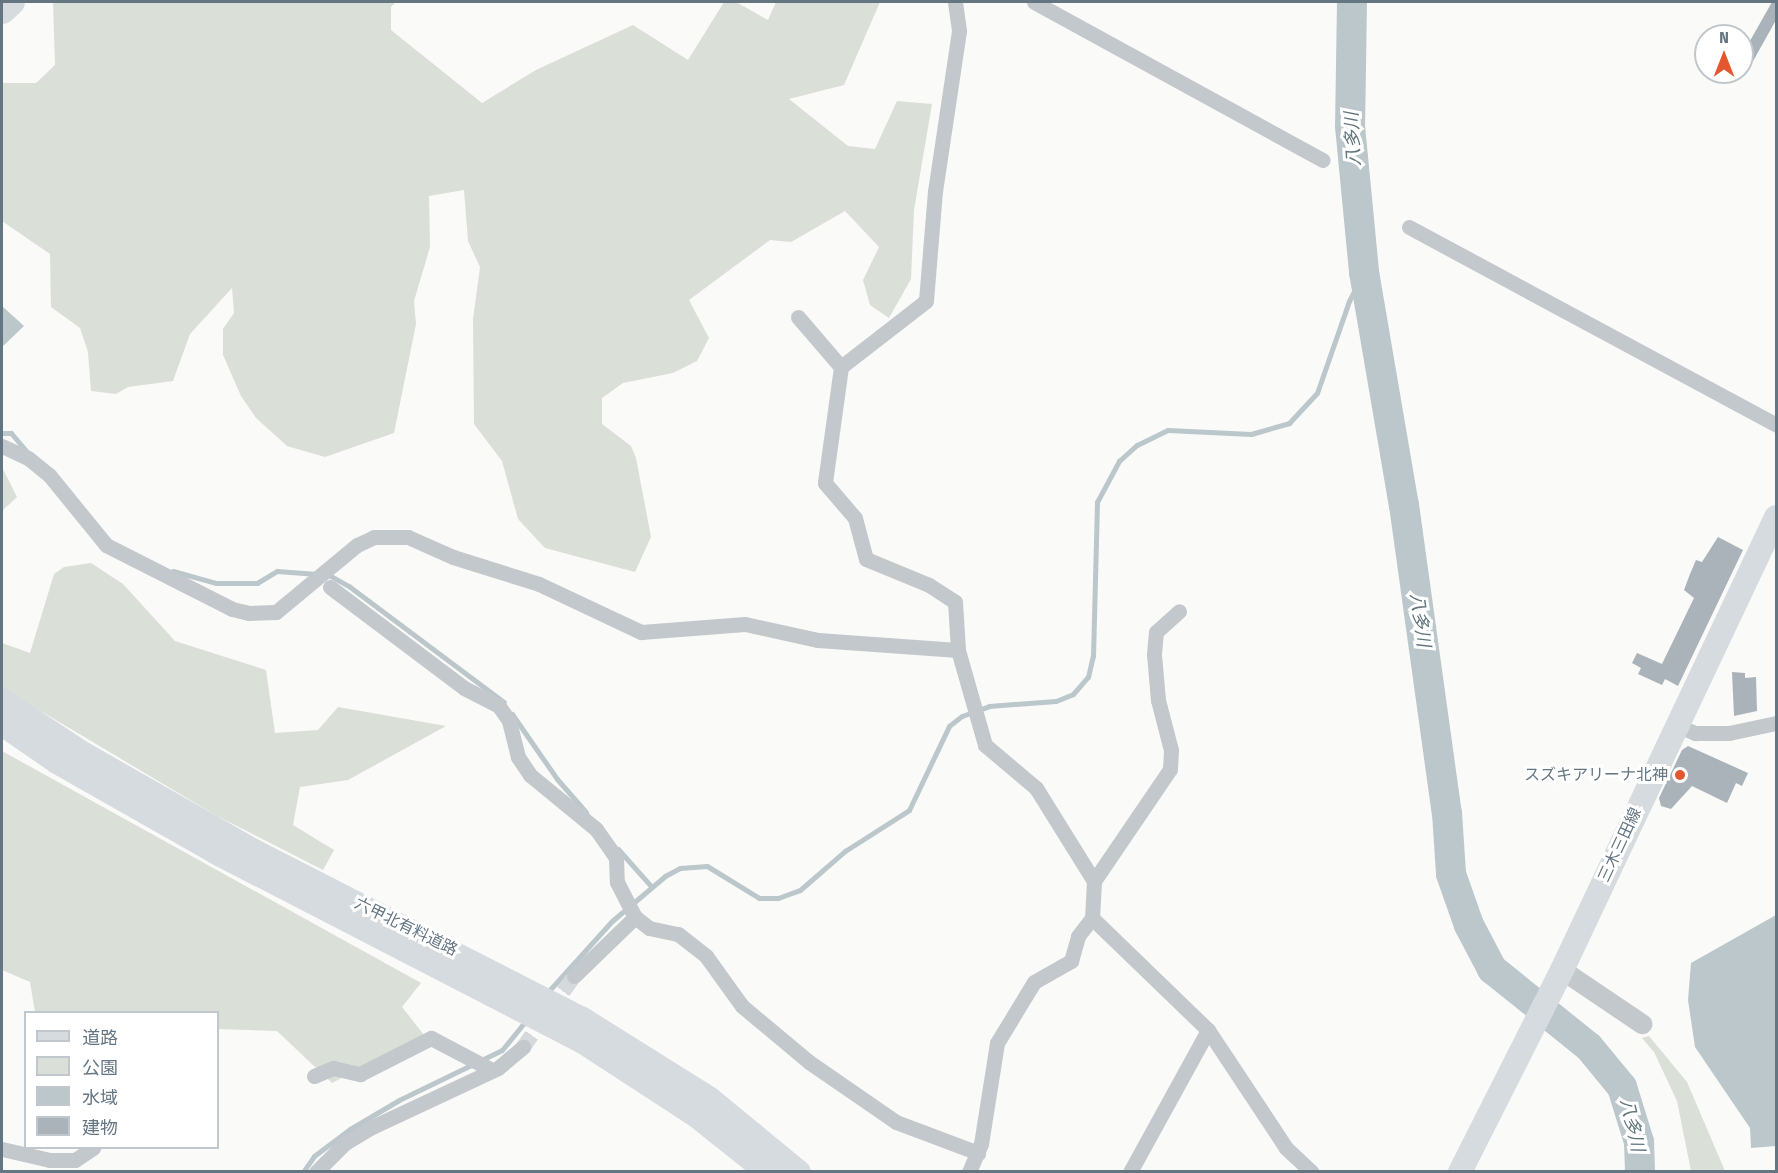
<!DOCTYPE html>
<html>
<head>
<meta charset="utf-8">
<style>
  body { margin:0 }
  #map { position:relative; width:1778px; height:1173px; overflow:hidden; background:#fafaf8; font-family:"Fira Sans Condensed","Noto Sans JP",sans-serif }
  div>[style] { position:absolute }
  .green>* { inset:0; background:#dadfd7 }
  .water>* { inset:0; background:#bbc7cb }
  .stream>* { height:5px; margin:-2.5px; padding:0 2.5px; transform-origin:2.5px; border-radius:2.5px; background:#bbc7cb }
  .river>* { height:30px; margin:-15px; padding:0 15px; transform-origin:15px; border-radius:15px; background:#bbc7cb }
  .building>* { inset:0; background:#aab3b9 }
  .minor-tunnel>* { height:15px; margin-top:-7.5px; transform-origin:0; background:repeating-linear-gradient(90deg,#d5d9db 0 15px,transparent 0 23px) }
  .minor>* { height:15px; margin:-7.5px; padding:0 7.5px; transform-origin:7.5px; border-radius:7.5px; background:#c3c8cc }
  .tertiary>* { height:20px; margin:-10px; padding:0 10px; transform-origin:10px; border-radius:10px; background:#c3c8cc }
  .primary>* { height:24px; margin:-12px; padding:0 12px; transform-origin:12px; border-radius:12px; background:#d6dbdf }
  .motorway>* { height:28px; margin:-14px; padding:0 14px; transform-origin:14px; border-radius:14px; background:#d6dbdf }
  .dots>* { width:16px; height:16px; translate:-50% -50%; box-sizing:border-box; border:3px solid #fff; border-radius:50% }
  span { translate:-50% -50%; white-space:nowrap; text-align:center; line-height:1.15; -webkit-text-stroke:6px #fff; paint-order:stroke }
  .poi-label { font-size:16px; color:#657683 }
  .right { translate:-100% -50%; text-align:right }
  .street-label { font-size:16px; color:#657683 }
  .water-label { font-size:18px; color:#60757c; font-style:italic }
  .frame { position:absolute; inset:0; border:3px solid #657683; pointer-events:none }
  .legend { position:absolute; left:24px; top:1011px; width:195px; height:138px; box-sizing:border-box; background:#fff; border:2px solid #c1c8cd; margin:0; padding:8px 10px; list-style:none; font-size:18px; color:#657683 }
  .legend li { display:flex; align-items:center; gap:12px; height:30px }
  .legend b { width:30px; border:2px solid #c1c8cd }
  .north { position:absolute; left:1694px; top:24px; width:60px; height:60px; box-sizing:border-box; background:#fff; border:2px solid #c1c8cd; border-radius:50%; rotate:0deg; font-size:16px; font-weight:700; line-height:24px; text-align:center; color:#657683 }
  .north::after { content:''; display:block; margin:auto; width:21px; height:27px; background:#e4572e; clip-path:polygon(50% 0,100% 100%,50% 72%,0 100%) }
</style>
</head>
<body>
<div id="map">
  <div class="green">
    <div style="clip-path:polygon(53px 2px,396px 2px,391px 7px,391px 30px,482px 103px,536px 70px,633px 25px,688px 60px,724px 2px,736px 2px,768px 20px,776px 2px,880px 2px,844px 85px,789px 99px,848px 146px,875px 149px,897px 101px,932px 104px,914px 210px,911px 279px,889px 318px,870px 305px,863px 280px,879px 247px,845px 211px,791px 242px,770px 240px,689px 300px,709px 338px,697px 361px,673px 373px,623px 383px,602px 398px,602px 424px,631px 446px,636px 458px,651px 537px,635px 572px,545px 548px,518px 519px,502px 461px,474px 424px,473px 319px,480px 267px,468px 241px,464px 190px,429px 196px,430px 247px,414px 301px,416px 324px,394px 433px,325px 457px,287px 446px,256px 418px,241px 396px,223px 355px,223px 329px,234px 313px,232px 288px,190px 334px,173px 381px,128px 387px,116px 394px,91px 391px,88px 352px,80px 328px,51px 307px,50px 254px,2px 221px,2px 83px,36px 83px,55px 65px)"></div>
    <div style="clip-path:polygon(2px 467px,17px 497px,2px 511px)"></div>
    <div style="clip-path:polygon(91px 563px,123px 584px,175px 641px,266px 670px,275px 733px,318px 730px,338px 707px,446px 726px,348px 780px,300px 787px,293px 825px,334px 850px,323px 870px,217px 816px,2px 688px,2px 643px,30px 653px,54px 574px,64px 567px)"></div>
    <div style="clip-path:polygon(2px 751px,421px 983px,402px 1007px,424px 1035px,332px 1083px,277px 1031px,218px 1029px,218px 1012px,35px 1012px,30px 982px,2px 970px)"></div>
    <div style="clip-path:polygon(1649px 1036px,1687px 1082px,1725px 1171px,1691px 1171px,1677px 1101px,1654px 1052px,1642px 1038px)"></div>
  </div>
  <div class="water">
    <div style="clip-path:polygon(2px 306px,24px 326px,2px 347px)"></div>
    <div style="clip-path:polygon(1776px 915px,1776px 1146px,1751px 1148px,1750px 1128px,1695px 1047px,1688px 1000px,1691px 963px)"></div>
  </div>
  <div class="stream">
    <div style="left:2px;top:433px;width:9px"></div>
    <div style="left:11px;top:433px;width:25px;rotate:50deg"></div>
    <div style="left:173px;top:571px;width:45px;rotate:15.6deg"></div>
    <div style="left:216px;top:583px;width:41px"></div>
    <div style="left:257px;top:583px;width:23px;rotate:-31deg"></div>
    <div style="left:277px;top:571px;width:40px;rotate:4.3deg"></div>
    <div style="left:327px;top:574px;width:26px;rotate:29deg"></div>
    <div style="left:350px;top:587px;width:192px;rotate:36.8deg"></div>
    <div style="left:512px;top:714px;width:79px;rotate:55.3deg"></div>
    <div style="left:557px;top:779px;width:44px;rotate:48.7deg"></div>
    <div style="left:618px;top:849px;width:50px;rotate:48.3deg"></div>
    <div style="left:546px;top:994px;width:98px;rotate:-47.9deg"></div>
    <div style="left:612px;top:921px;width:70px;rotate:-40.3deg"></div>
    <div style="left:665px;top:876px;width:17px;rotate:-28deg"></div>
    <div style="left:680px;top:868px;width:27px;rotate:-4deg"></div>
    <div style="left:707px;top:866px;width:61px;rotate:31.6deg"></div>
    <div style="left:759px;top:898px;width:19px"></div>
    <div style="left:778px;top:898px;width:23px;rotate:-20deg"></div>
    <div style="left:800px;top:890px;width:60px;rotate:-40.9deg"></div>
    <div style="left:845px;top:851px;width:76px;rotate:-32.6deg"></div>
    <div style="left:909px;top:810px;width:93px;rotate:-64.5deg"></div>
    <div style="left:949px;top:726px;width:16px;rotate:-38deg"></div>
    <div style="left:962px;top:716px;width:29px;rotate:-20deg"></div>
    <div style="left:989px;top:706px;width:67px;rotate:-4.3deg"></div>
    <div style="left:1056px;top:701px;width:18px;rotate:-22deg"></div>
    <div style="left:1073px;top:694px;width:23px;rotate:-49deg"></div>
    <div style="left:1088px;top:677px;width:22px;rotate:-77deg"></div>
    <div style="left:1093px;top:656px;width:154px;rotate:-88.5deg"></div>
    <div style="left:1097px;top:502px;width:47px;rotate:-61.8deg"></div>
    <div style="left:1119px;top:461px;width:24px;rotate:-42deg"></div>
    <div style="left:1137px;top:445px;width:34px;rotate:-26deg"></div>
    <div style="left:1168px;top:430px;width:83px;rotate:2.8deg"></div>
    <div style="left:1251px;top:434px;width:40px;rotate:-16deg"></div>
    <div style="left:1289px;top:423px;width:41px;rotate:-47deg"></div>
    <div style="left:1317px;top:393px;width:97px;rotate:-70.8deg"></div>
    <div style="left:1349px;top:301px;width:33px;rotate:-63deg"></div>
    <div style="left:303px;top:1172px;width:19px;rotate:-55deg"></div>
    <div style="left:314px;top:1156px;width:45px;rotate:-36.9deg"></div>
    <div style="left:350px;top:1129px;width:57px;rotate:-30.6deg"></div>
    <div style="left:399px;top:1100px;width:114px;rotate:-25.9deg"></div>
    <div style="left:502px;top:1050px;width:38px;rotate:-51deg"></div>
  </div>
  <div class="river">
    <div style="left:1352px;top:2px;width:124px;rotate:90.9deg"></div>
    <div style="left:1350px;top:126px;width:147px;rotate:84.5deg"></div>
    <div style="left:1364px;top:272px;width:236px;rotate:80.3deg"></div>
    <div style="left:1404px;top:505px;width:311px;rotate:82.1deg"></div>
    <div style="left:1447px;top:813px;width:61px;rotate:86.2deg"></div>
    <div style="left:1451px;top:874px;width:54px;rotate:70.6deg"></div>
    <div style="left:1469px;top:925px;width:50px;rotate:62.4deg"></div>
    <div style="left:1492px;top:969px;width:124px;rotate:38.8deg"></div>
    <div style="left:1589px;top:1047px;width:52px;rotate:50.5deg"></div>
    <div style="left:1622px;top:1087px;width:58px;rotate:72.8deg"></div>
    <div style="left:1639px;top:1142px;width:30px;rotate:88deg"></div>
  </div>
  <div class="building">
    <div style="clip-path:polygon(1772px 2px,1776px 2px,1776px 20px,1752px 63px,1742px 55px)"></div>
    <div style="clip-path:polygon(1718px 537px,1743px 550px,1678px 686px,1665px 679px,1662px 685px,1638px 674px,1641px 668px,1632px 663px,1637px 653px,1662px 664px,1694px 598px,1684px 590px,1690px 574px,1696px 560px,1702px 562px)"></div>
    <div style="clip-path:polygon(1732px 672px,1745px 673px,1745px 678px,1756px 677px,1757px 711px,1734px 716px)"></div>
    <div style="clip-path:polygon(1688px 746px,1748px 773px,1742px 786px,1736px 783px,1727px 803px,1692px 786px,1671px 809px,1661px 806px,1659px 798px,1682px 750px)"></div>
  </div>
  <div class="minor-tunnel">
    <div style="left:523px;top:1047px;width:87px;rotate:-54.3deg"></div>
  </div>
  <div class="minor">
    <div style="left:955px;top:2px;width:29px;rotate:82deg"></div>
    <div style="left:959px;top:31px;width:162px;rotate:98.5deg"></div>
    <div style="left:935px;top:191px;width:110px;rotate:94.7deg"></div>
    <div style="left:926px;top:301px;width:108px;rotate:142.2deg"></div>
    <div style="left:841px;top:367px;width:117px;rotate:97.9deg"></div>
    <div style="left:825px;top:483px;width:46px;rotate:49.4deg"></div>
    <div style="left:855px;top:518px;width:42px;rotate:75deg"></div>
    <div style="left:866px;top:559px;width:68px;rotate:22.4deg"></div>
    <div style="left:929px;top:585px;width:31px;rotate:33deg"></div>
    <div style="left:955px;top:602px;width:48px;rotate:86.4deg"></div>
    <div style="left:1034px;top:2px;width:329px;rotate:28.7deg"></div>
    <div style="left:1409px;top:227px;width:417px;rotate:28.3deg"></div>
    <div style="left:798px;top:317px;width:66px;rotate:49.3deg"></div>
    <div style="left:2px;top:446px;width:29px;rotate:25deg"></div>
    <div style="left:28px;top:458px;width:28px;rotate:39deg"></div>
    <div style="left:50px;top:476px;width:89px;rotate:50.9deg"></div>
    <div style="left:106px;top:545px;width:141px;rotate:26.9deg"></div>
    <div style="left:232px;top:609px;width:17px;rotate:13deg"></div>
    <div style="left:249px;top:613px;width:27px;rotate:-2deg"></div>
    <div style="left:276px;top:612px;width:105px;rotate:-39.6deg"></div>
    <div style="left:357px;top:545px;width:19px;rotate:-25deg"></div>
    <div style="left:374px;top:537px;width:34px"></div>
    <div style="left:408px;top:537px;width:49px;rotate:24deg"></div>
    <div style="left:453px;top:557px;width:90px;rotate:17.4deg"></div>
    <div style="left:539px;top:584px;width:113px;rotate:25.2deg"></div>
    <div style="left:641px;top:632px;width:104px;rotate:-4.4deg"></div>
    <div style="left:745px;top:624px;width:75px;rotate:12.4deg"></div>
    <div style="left:818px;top:640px;width:140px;rotate:4.1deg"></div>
    <div style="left:958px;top:650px;width:99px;rotate:74.1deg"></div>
    <div style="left:985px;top:745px;width:67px;rotate:40.1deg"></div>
    <div style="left:1036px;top:788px;width:110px;rotate:58.1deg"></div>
    <div style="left:1094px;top:881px;width:37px;rotate:93deg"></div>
    <div style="left:1092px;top:918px;width:161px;rotate:44deg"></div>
    <div style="left:1208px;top:1030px;width:141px;rotate:56.5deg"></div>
    <div style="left:1286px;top:1148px;width:35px;rotate:43deg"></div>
    <div style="left:330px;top:587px;width:168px;rotate:37deg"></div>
    <div style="left:464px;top:688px;width:38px;rotate:27deg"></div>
    <div style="left:498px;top:705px;width:19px;rotate:55deg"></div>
    <div style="left:509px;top:721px;width:37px;rotate:76deg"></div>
    <div style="left:518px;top:757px;width:22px;rotate:56deg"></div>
    <div style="left:530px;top:775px;width:85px;rotate:39.3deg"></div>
    <div style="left:596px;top:829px;width:35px;rotate:55deg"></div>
    <div style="left:616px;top:858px;width:24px;rotate:88deg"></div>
    <div style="left:617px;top:882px;width:39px;rotate:63deg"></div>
    <div style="left:635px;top:917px;width:18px;rotate:38deg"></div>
    <div style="left:649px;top:928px;width:30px;rotate:12deg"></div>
    <div style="left:678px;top:934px;width:36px;rotate:38deg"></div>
    <div style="left:706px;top:956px;width:62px;rotate:54.2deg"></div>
    <div style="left:742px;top:1006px;width:87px;rotate:39.9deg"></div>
    <div style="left:809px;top:1062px;width:106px;rotate:34.6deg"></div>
    <div style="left:896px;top:1122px;width:88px;rotate:20.7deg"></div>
    <div style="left:1676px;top:725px;width:21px;rotate:23deg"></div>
    <div style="left:1695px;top:733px;width:34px"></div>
    <div style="left:1729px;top:733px;width:48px;rotate:-12deg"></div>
    <div style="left:1094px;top:881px;width:135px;rotate:-55.8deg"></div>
    <div style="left:1170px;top:769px;width:19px;rotate:-87deg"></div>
    <div style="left:1171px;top:750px;width:52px;rotate:-104.6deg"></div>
    <div style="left:1158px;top:700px;width:46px;rotate:-95deg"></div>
    <div style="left:1154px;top:654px;width:22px;rotate:-85deg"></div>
    <div style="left:1156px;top:632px;width:31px;rotate:-42deg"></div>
    <div style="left:574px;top:976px;width:85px;rotate:-44deg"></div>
    <div style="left:314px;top:1076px;width:21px;rotate:-23deg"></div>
    <div style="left:333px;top:1068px;width:28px;rotate:13deg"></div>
    <div style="left:360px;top:1074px;width:80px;rotate:-26.9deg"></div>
    <div style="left:431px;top:1038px;width:69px;rotate:27.7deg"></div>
    <div style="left:2px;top:1149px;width:49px;rotate:12.9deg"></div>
    <div style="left:50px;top:1160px;width:25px"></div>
    <div style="left:75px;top:1160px;width:22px;rotate:-34deg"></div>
    <div style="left:316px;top:1172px;width:41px;rotate:-45deg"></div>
    <div style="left:345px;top:1143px;width:29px;rotate:-31deg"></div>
    <div style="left:370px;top:1128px;width:141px;rotate:-25.1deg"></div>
    <div style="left:498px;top:1068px;width:33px;rotate:-40deg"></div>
    <div style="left:969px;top:1172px;width:30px;rotate:-67deg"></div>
    <div style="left:981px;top:1144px;width:102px;rotate:-81deg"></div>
    <div style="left:997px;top:1043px;width:71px;rotate:-58.8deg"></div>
    <div style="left:1034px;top:982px;width:43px;rotate:-29.6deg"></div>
    <div style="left:1071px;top:961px;width:26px;rotate:-74deg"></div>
    <div style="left:1078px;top:936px;width:23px;rotate:-52deg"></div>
    <div style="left:1130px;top:1172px;width:162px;rotate:-61.2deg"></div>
  </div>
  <div class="tertiary">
    <div style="left:1562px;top:970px;width:97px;rotate:34deg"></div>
  </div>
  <div class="primary">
    <div style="left:2px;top:700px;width:98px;rotate:33.4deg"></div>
    <div style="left:84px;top:754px;width:196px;rotate:29.7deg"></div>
    <div style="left:254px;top:851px;width:367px;rotate:27.1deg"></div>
    <div style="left:581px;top:1018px;width:152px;rotate:32.1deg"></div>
    <div style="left:710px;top:1099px;width:115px;rotate:39.4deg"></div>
    <div style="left:2px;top:724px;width:67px;rotate:34.6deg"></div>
    <div style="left:57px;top:762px;width:184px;rotate:29.6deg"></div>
    <div style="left:217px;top:853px;width:412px;rotate:27.3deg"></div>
    <div style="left:583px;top:1042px;width:137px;rotate:33.1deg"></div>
    <div style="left:698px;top:1117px;width:88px;rotate:38.6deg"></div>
    <div style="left:1460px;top:1172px;width:226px;rotate:-63.2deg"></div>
    <div style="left:1562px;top:970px;width:501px;rotate:-64.71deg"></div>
  </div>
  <div class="motorway">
    <div style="left:2px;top:10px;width:12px;rotate:-42deg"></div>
  </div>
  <div class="dots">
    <div style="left:1680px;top:775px;background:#e4572e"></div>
  </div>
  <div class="poi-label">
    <span class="right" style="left:1668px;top:775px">スズキアリーナ北神</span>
  </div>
  <div class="street-label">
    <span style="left:1620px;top:845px;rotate:-65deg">三木三田線</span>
    <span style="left:406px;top:927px;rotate:26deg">六甲北有料道路</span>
  </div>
  <div class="water-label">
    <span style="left:1353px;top:139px;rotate:-93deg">八多川</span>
    <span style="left:1420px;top:620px;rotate:82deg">八多川</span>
    <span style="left:1632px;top:1125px;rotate:77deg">八多川</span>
  </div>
  <div class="frame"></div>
  <ul class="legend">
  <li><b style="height:8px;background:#d6dbdf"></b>道路</li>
  <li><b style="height:16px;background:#dadfd7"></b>公園</li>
  <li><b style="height:16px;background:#bbc7cb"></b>水域</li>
  <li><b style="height:16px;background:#aab3b9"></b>建物</li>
  </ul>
  <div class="north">N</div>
</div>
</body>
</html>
